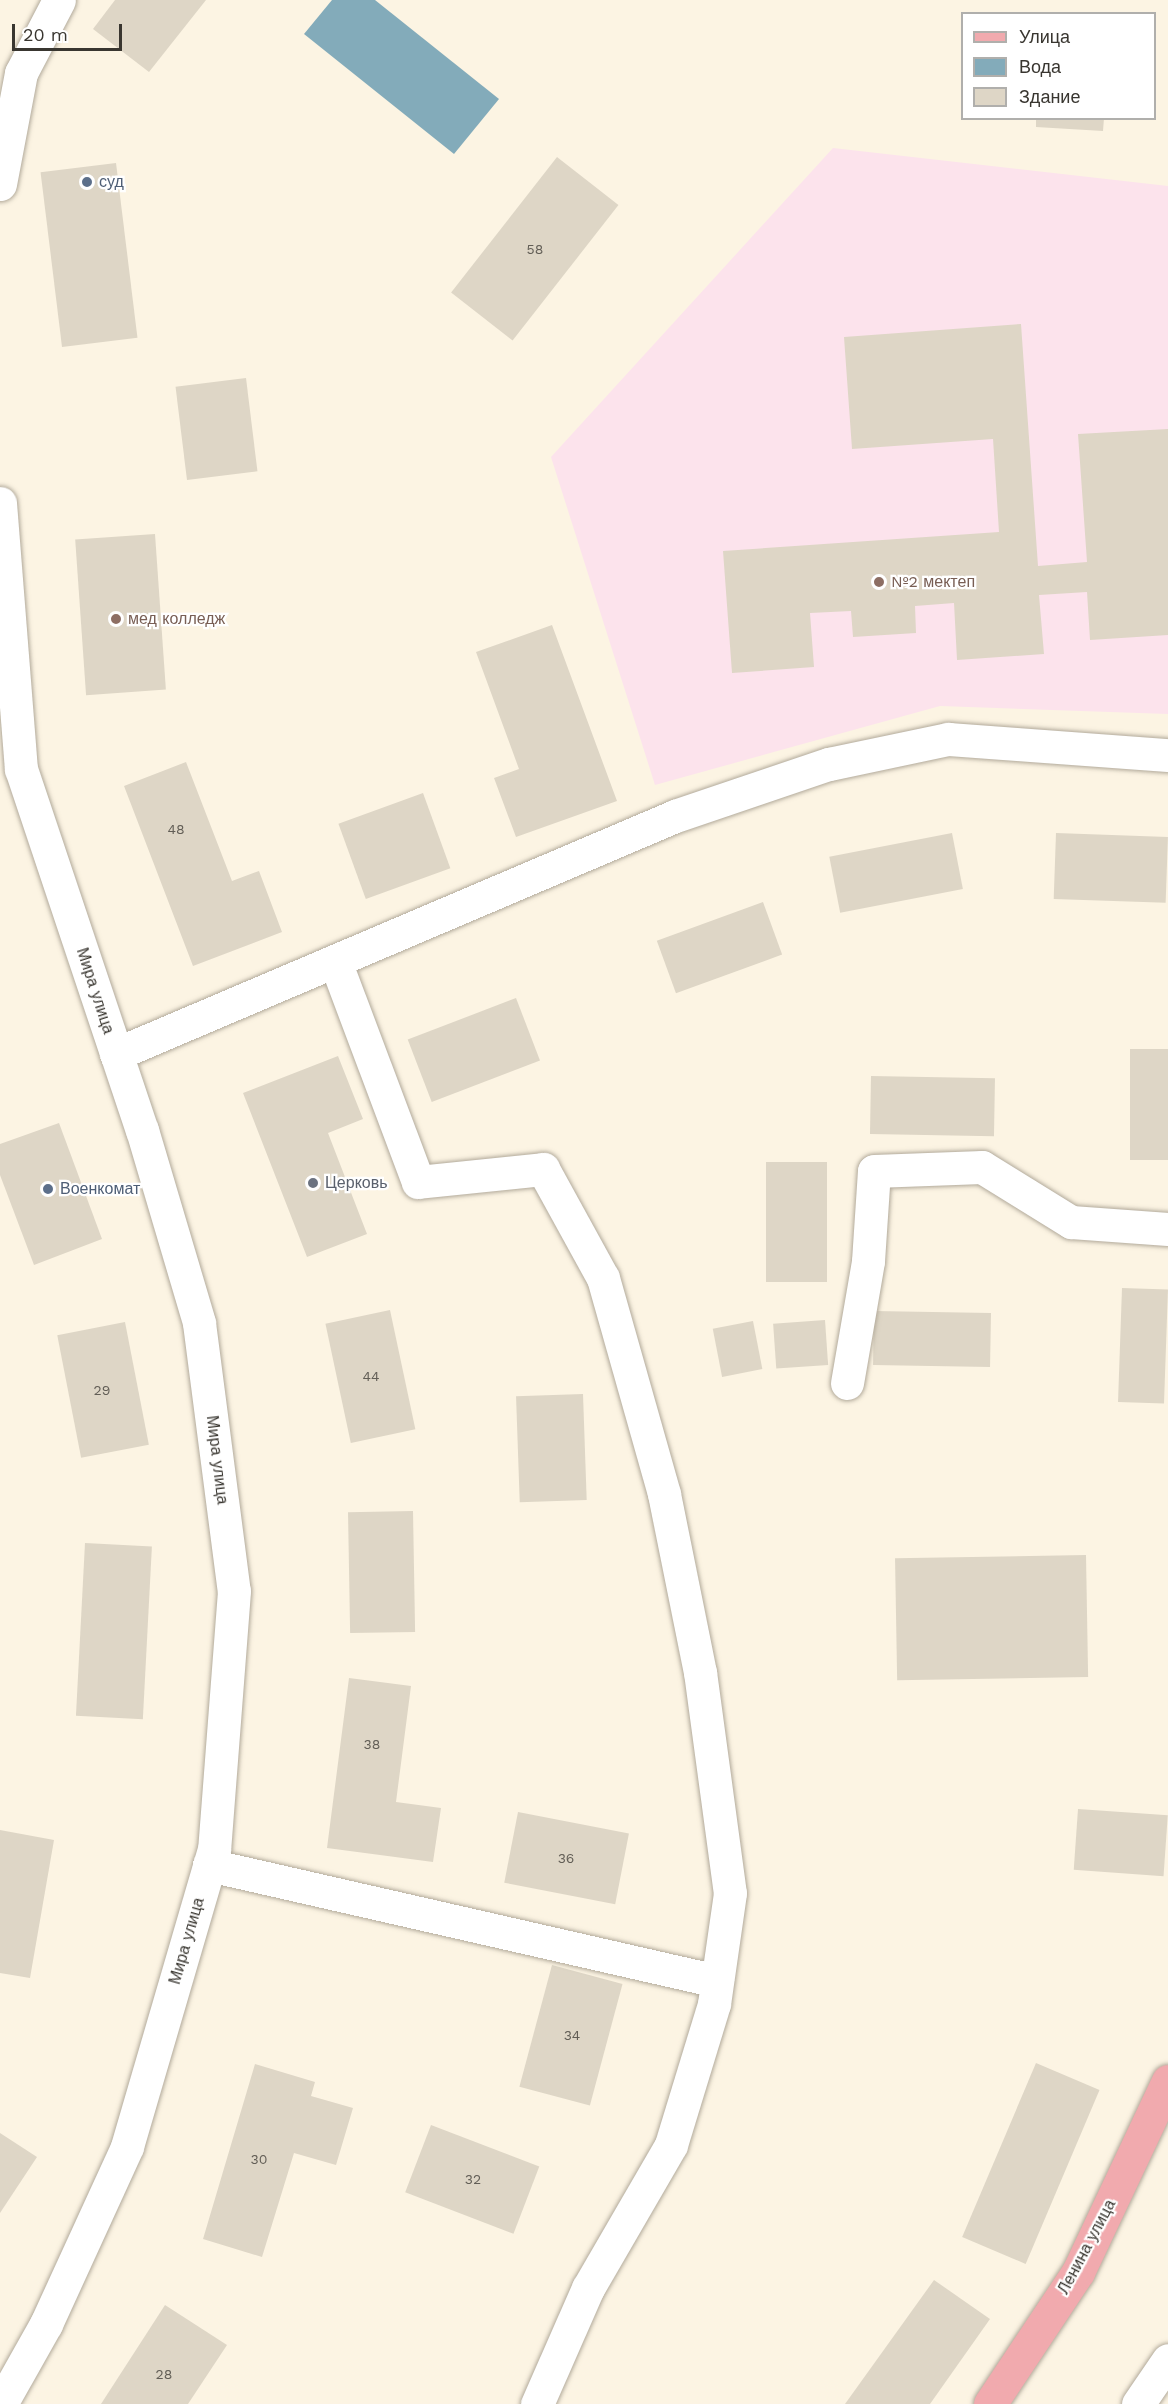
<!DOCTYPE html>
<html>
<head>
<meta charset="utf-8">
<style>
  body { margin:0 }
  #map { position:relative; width:1168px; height:2404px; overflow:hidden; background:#fcf4e3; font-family:"Work Sans",sans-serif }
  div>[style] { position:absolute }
  .education>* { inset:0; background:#fce3ec }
  .water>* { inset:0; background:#83abba }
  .building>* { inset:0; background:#ded6c6; transform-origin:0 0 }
  .roads { filter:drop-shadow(0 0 2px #b2aa9b) drop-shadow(0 0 2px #b2aa9b) }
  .minor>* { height:33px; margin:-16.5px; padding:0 16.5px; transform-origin:16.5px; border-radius:16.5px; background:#fff }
  .major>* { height:33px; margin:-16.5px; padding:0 16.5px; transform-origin:16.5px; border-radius:16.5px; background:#f1aaae }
  .dots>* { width:16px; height:16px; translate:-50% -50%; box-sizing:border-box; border:3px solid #fff; border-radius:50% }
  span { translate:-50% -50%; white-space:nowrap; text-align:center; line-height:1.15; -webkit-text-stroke:4.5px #fff; paint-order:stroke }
  .number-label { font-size:14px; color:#625e56 }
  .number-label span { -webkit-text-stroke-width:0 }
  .service-label { font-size:16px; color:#4e5e75 }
  .left { translate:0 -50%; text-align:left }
  .education-label { font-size:16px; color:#785e54 }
  .street-label { font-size:16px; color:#393630 }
  .worship-label { font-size:16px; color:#5b616d }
  .legend { position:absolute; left:961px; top:12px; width:195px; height:108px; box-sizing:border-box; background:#fff; border:2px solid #b0afac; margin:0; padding:8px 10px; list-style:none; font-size:18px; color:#393630 }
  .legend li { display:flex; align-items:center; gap:12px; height:30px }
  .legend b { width:30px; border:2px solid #b0afac }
  .scale { position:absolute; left:12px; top:24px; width:110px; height:27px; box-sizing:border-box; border:3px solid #393630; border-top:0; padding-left:8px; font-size:18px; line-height:21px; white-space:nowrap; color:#393630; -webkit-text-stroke:4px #fff; paint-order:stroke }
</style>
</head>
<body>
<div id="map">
  <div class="education">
    <div style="clip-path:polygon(833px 148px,1168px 186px,1168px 714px,940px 706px,655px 785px,551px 457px)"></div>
  </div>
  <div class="water">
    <div style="clip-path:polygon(332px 0,375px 0,499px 99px,454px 154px,304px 34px)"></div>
  </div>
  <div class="building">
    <div style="clip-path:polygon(115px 0,206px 0,149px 72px,93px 29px)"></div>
    <div style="clip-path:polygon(1036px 118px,1104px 118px,1103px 131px,1036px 127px)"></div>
    <div style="left:557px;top:157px;width:78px;height:172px;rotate:38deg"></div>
    <div style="left:116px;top:163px;width:176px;height:76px;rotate:83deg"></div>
    <div style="clip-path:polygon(1021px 324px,1038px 566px,1087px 562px,1078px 434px,1168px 429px,1168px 635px,1090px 640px,1087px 592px,1039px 595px,1044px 654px,957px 660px,954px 603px,915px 606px,916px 633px,853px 637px,851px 611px,810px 613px,814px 667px,732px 673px,723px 551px,999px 532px,993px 439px,852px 449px,844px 337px)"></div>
    <div style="left:246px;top:378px;width:94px;height:71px;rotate:83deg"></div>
    <div style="left:155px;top:534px;width:156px;height:80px;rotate:86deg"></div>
    <div style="clip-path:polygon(552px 625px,617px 801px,516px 837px,494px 778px,519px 769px,476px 652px)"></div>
    <div style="clip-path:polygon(186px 762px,232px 881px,259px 871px,282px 932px,193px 966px,124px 786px)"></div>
    <div style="left:423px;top:793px;width:80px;height:90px;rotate:70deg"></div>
    <div style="left:952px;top:833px;width:57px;height:125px;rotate:79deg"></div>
    <div style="left:1056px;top:833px;width:112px;height:66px;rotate:2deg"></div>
    <div style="left:763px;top:902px;width:56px;height:113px;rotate:70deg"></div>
    <div style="left:516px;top:998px;width:67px;height:116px;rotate:69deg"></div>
    <div style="left:1130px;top:1049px;width:38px;height:111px"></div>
    <div style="clip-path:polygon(338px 1056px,363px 1119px,328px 1133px,367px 1234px,307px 1257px,243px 1093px)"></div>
    <div style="left:871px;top:1076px;width:124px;height:58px;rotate:1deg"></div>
    <div style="clip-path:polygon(59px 1123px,102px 1239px,34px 1265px,0 1175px,0 1144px)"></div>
    <div style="left:766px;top:1162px;width:61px;height:120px"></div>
    <div style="left:1122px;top:1288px;width:46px;height:114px;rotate:2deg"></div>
    <div style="left:390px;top:1310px;width:122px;height:66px;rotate:78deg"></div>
    <div style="left:874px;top:1311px;width:117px;height:54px;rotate:1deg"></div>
    <div style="left:825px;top:1320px;width:45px;height:52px;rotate:86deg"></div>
    <div style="left:753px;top:1321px;width:49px;height:41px;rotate:79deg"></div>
    <div style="left:125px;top:1322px;width:125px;height:69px;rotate:79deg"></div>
    <div style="left:583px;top:1394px;width:106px;height:67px;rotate:88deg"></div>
    <div style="left:413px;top:1511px;width:121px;height:65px;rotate:89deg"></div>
    <div style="left:85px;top:1543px;width:67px;height:173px;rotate:3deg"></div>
    <div style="left:1086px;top:1555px;width:122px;height:191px;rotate:89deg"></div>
    <div style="clip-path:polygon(349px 1678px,411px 1686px,396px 1802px,441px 1808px,433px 1862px,327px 1848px)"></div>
    <div style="left:1078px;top:1809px;width:90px;height:61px;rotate:4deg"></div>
    <div style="left:518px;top:1812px;width:113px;height:72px;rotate:11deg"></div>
    <div style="clip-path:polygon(0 1830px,54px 1840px,30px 1978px,0 1973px)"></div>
    <div style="left:552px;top:1965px;width:73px;height:126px;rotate:15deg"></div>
    <div style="left:1036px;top:2063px;width:69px;height:189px;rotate:23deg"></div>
    <div style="clip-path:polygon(255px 2064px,315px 2082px,311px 2096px,353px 2108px,336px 2165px,294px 2153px,262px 2257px,203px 2239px)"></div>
    <div style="left:431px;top:2125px;width:116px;height:72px;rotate:21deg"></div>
    <div style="clip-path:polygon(0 2133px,37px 2157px,0 2213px)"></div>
    <div style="clip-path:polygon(934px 2280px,990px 2319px,930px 2404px,845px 2404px)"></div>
    <div style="clip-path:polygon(165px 2305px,227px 2345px,188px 2404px,101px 2404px)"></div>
  </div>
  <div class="roads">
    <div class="minor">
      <div style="left:0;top:184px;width:113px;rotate:-79.3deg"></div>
      <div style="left:21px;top:73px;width:82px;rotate:-62.5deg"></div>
      <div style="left:0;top:503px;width:267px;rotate:85.5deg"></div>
      <div style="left:21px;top:769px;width:381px;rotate:71.5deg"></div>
      <div style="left:142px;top:1130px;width:201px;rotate:73.5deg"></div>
      <div style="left:199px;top:1323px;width:270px;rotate:82.6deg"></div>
      <div style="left:234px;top:1591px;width:259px;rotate:94.4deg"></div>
      <div style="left:214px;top:1849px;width:310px;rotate:106.3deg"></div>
      <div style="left:127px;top:2147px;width:195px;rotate:114.6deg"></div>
      <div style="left:46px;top:2324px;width:92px;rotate:119.4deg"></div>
      <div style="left:335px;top:961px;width:236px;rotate:69.4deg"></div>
      <div style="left:418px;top:1182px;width:126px;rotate:-5.9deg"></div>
      <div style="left:543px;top:1169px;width:124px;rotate:61.2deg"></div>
      <div style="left:603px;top:1278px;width:224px;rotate:74.2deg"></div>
      <div style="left:664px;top:1494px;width:182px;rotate:78.6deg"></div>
      <div style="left:700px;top:1672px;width:223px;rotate:82.3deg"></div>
      <div style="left:730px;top:1893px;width:112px;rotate:98.2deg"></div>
      <div style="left:714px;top:2004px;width:147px;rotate:107deg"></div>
      <div style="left:671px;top:2145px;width:165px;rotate:120.1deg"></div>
      <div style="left:588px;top:2288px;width:127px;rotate:113.7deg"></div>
      <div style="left:116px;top:1054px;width:608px;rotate:-23.06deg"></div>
      <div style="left:675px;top:816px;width:163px;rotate:-18.7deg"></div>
      <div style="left:829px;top:764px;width:122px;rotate:-11.9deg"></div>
      <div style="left:948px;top:739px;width:221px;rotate:4.2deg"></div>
      <div style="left:847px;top:1383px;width:124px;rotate:-80.2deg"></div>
      <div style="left:868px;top:1261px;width:90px;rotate:-86.2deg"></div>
      <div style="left:874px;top:1171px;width:108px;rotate:-2.1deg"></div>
      <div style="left:982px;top:1167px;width:105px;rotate:31.7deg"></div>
      <div style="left:1071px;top:1222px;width:97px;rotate:4.1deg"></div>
      <div style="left:209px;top:1865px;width:521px;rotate:12.86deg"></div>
      <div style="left:1138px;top:2404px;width:53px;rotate:-55.7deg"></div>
    </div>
    <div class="major">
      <div style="left:990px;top:2404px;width:159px;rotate:-56.3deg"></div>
      <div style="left:1078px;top:2272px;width:211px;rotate:-64.8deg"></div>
    </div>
  </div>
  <div class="dots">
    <div style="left:87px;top:182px;background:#5c6f8a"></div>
    <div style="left:879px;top:582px;background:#8d6e63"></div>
    <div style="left:116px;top:619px;background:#8d6e63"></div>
    <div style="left:313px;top:1183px;background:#6b7280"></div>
    <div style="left:48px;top:1189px;background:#5c6f8a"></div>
  </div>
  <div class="number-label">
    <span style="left:535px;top:249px">58</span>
    <span style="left:176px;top:829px">48</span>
    <span style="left:371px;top:1376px">44</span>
    <span style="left:102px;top:1390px">29</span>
    <span style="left:372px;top:1744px">38</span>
    <span style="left:566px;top:1858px">36</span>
    <span style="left:572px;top:2035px">34</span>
    <span style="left:259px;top:2159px">30</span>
    <span style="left:473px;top:2179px">32</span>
    <span style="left:164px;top:2374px">28</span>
  </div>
  <div class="service-label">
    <span class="left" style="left:99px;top:182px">суд</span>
    <span class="left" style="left:60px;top:1189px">Военкомат</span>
  </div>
  <div class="education-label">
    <span class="left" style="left:891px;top:582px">№2 мектеп</span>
    <span class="left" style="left:128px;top:619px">мед колледж</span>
  </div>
  <div class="street-label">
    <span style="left:95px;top:991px;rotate:72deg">Мира улица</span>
    <span style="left:217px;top:1460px;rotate:83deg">Мира улица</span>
    <span style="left:187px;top:1941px;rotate:-74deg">Мира улица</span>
    <span style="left:1087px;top:2247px;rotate:-62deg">Ленина улица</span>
  </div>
  <div class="worship-label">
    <span class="left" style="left:325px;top:1183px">Церковь</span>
  </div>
  <ul class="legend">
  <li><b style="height:8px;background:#f1aaae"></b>Улица</li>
  <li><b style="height:16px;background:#83abba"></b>Вода</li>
  <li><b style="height:16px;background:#ded6c6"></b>Здание</li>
  </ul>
  <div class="scale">20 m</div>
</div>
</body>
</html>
